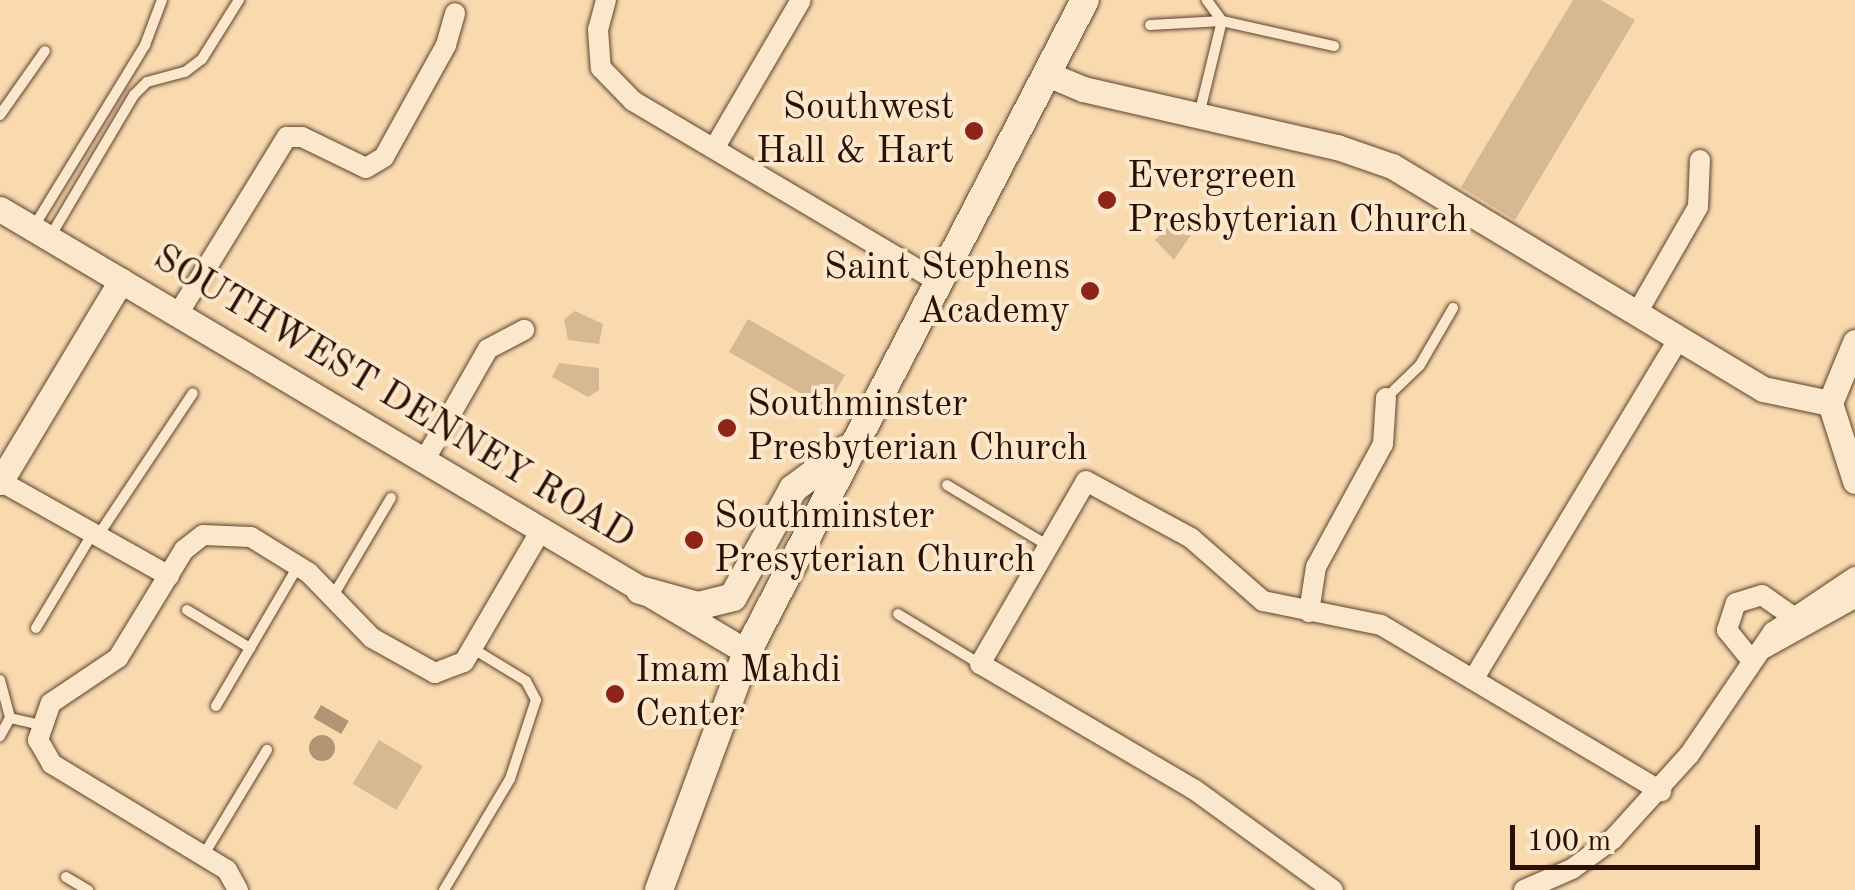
<!DOCTYPE html>
<html>
<head>
<meta charset="utf-8">
<style>
  body { margin:0 }
  #map { position:relative; width:1855px; height:890px; overflow:hidden; background:#f9daaf; font-family:"Old Standard TT",serif }
  div>[style] { position:absolute }
  .green>* { inset:0; background:#d6b892; transform-origin:0 0 }
  .water>* { inset:0; background:#b29574; transform-origin:0 0 }
  .round { border-radius:50% }
  .roads { filter:drop-shadow(0 0 2px #5d422d) drop-shadow(0 0 2px #5d422d) }
  .service>* { height:10px; margin:-5px; padding:0 5px; transform-origin:5px; border-radius:5px; background:#fbe7cb }
  .minor>* { height:20px; margin:-10px; padding:0 10px; transform-origin:10px; border-radius:10px; background:#fbe7cb }
  .tertiary>* { height:25px; margin:-12.5px; padding:0 12.5px; transform-origin:12.5px; border-radius:12.5px; background:#fbe7cb }
  .secondary>* { height:28px; margin:-14px; padding:0 14px; transform-origin:14px; border-radius:14px; background:#fbe7cb }
  .dots>* { width:28px; height:28px; translate:-50% -50%; box-sizing:border-box; border:5px solid #fbe7cb; border-radius:50% }
  span { translate:-50% -50%; white-space:nowrap; text-align:center; line-height:1.15; -webkit-text-stroke:8px #fbe7cb; paint-order:stroke }
  .poi-label { font-size:38px; color:#291002 }
  .right { translate:-100% -50%; text-align:right }
  .left { translate:0 -50%; text-align:left }
  .street-label { font-size:38px; color:#291002 }
  .scale { position:absolute; left:1510px; top:825px; width:250px; height:45px; box-sizing:border-box; border:5px solid #291002; border-top:0; padding-left:12px; font-size:30px; line-height:35px; white-space:nowrap; color:#291002; -webkit-text-stroke:8px #fbe7cb; paint-order:stroke }
</style>
</head>
<body>
<div id="map">
  <div class="green">
    <div style="clip-path:polygon(1573px 0,1601px 0,1635px 20px,1515px 220px,1461px 187px)"></div>
    <div style="clip-path:polygon(1180px 212px,1199px 223px,1174px 260px,1155px 240px)"></div>
    <div style="clip-path:polygon(575px 311px,603px 324px,599px 344px,568px 340px,564px 319px)"></div>
    <div style="left:748px;top:319px;width:112px;height:38px;rotate:30deg"></div>
    <div style="clip-path:polygon(559px 363px,599px 368px,599px 390px,588px 397px,552px 377px)"></div>
    <div style="left:379px;top:740px;width:51px;height:51px;rotate:31deg"></div>
  </div>
  <div class="water">
    <div style="left:321px;top:705px;width:32px;height:15px;rotate:30deg"></div>
    <div class="round" style="left:309px;top:735px;width:26px;height:26px"></div>
  </div>
  <div class="roads">
    <div class="service">
      <div style="left:1150px;top:25px;width:72px;rotate:-3.2deg"></div>
      <div style="left:1222px;top:21px;width:115px;rotate:12.6deg"></div>
      <div style="left:0;top:115px;width:78px;rotate:-54.9deg"></div>
      <div style="left:1199px;top:115px;width:97px;rotate:-76.3deg"></div>
      <div style="left:1222px;top:21px;width:26px;rotate:-126deg"></div>
      <div style="left:33px;top:228px;width:215px;rotate:-58.5deg"></div>
      <div style="left:145px;top:45px;width:48px;rotate:-69.3deg"></div>
      <div style="left:50px;top:237px;width:165px;rotate:-59.4deg"></div>
      <div style="left:134px;top:95px;width:18px;rotate:-45deg"></div>
      <div style="left:147px;top:82px;width:39px;rotate:-15deg"></div>
      <div style="left:185px;top:72px;width:21px;rotate:-37deg"></div>
      <div style="left:202px;top:59px;width:70px;rotate:-57.9deg"></div>
      <div style="left:1386px;top:398px;width:47px;rotate:-44.1deg"></div>
      <div style="left:1420px;top:365px;width:66px;rotate:-59.9deg"></div>
      <div style="left:947px;top:485px;width:117px;rotate:31deg"></div>
      <div style="left:99px;top:534px;width:169px;rotate:-56.3deg"></div>
      <div style="left:333px;top:596px;width:114px;rotate:-59.4deg"></div>
      <div style="left:187px;top:610px;width:74px;rotate:31.1deg"></div>
      <div style="left:898px;top:614px;width:96px;rotate:31.4deg"></div>
      <div style="left:36px;top:628px;width:113px;rotate:-59.1deg"></div>
      <div style="left:0;top:680px;width:39px;rotate:75deg"></div>
      <div style="left:10px;top:718px;width:21px;rotate:119deg"></div>
      <div style="left:216px;top:706px;width:162px;rotate:-59.6deg"></div>
      <div style="left:10px;top:718px;width:31px;rotate:13deg"></div>
      <div style="left:203px;top:856px;width:124px;rotate:-58.9deg"></div>
      <div style="left:66px;top:877px;width:26px;rotate:31deg"></div>
      <div style="left:444px;top:890px;width:129px;rotate:-59.3deg"></div>
      <div style="left:510px;top:779px;width:83px;rotate:-71.8deg"></div>
      <div style="left:536px;top:700px;width:21px;rotate:-118deg"></div>
      <div style="left:526px;top:681px;width:63px;rotate:-148.6deg"></div>
    </div>
    <div class="minor">
      <div style="left:606px;top:0;width:30px;rotate:105deg"></div>
      <div style="left:598px;top:29px;width:39px;rotate:86deg"></div>
      <div style="left:601px;top:68px;width:46px;rotate:45.9deg"></div>
      <div style="left:633px;top:101px;width:352px;rotate:30.6deg"></div>
      <div style="left:715px;top:147px;width:170px;rotate:-59.7deg"></div>
      <div style="left:1637px;top:313px;width:122px;rotate:-60.1deg"></div>
      <div style="left:1698px;top:207px;width:47px;rotate:-87.6deg"></div>
      <div style="left:178px;top:314px;width:208px;rotate:-58.4deg"></div>
      <div style="left:287px;top:137px;width:15px"></div>
      <div style="left:302px;top:137px;width:71px;rotate:25.8deg"></div>
      <div style="left:366px;top:168px;width:21px;rotate:-31deg"></div>
      <div style="left:384px;top:157px;width:128px;rotate:-61deg"></div>
      <div style="left:446px;top:45px;width:33px;rotate:-74deg"></div>
      <div style="left:424px;top:461px;width:129px;rotate:-60.3deg"></div>
      <div style="left:488px;top:349px;width:41px;rotate:-27.8deg"></div>
      <div style="left:0;top:481px;width:194px;rotate:29.3deg"></div>
      <div style="left:1309px;top:612px;width:46px;rotate:-81.2deg"></div>
      <div style="left:1316px;top:567px;width:140px;rotate:-61.4deg"></div>
      <div style="left:1383px;top:444px;width:46px;rotate:-86.3deg"></div>
      <div style="left:1761px;top:650px;width:107px;rotate:-29deg"></div>
      <div style="left:1752px;top:661px;width:40px;rotate:-129deg"></div>
      <div style="left:1727px;top:630px;width:28px;rotate:-72deg"></div>
      <div style="left:1736px;top:603px;width:27px;rotate:-17deg"></div>
      <div style="left:1762px;top:595px;width:37px;rotate:35deg"></div>
      <div style="left:1474px;top:678px;width:397px;rotate:-58.9deg"></div>
      <div style="left:238px;top:890px;width:23px;rotate:-119deg"></div>
      <div style="left:227px;top:870px;width:205px;rotate:-148.8deg"></div>
      <div style="left:52px;top:764px;width:28px;rotate:-120deg"></div>
      <div style="left:38px;top:740px;width:39px;rotate:-71deg"></div>
      <div style="left:51px;top:703px;width:81px;rotate:-33.9deg"></div>
      <div style="left:118px;top:658px;width:127px;rotate:-58.6deg"></div>
      <div style="left:184px;top:550px;width:24px;rotate:-38deg"></div>
      <div style="left:203px;top:535px;width:48px;rotate:2.4deg"></div>
      <div style="left:251px;top:537px;width:68px;rotate:31.8deg"></div>
      <div style="left:309px;top:573px;width:91px;rotate:45.9deg"></div>
      <div style="left:372px;top:638px;width:72px;rotate:29.1deg"></div>
      <div style="left:435px;top:673px;width:31px;rotate:-21deg"></div>
      <div style="left:464px;top:662px;width:153px;rotate:-59.7deg"></div>
      <div style="left:1333px;top:890px;width:170px;rotate:-144.1deg"></div>
      <div style="left:1195px;top:790px;width:249px;rotate:-149.6deg"></div>
      <div style="left:980px;top:664px;width:211px;rotate:-59.9deg"></div>
      <div style="left:1086px;top:481px;width:119px;rotate:28.5deg"></div>
      <div style="left:1191px;top:538px;width:96px;rotate:41.2deg"></div>
      <div style="left:1263px;top:601px;width:120px;rotate:11.5deg"></div>
      <div style="left:1381px;top:625px;width:326px;rotate:30.7deg"></div>
      <div style="left:1524px;top:890px;width:52px;rotate:-23.6deg"></div>
      <div style="left:1572px;top:869px;width:51px;rotate:-36.2deg"></div>
      <div style="left:1613px;top:839px;width:113px;rotate:-47.9deg"></div>
      <div style="left:1689px;top:755px;width:149px;rotate:-55.7deg"></div>
      <div style="left:1773px;top:632px;width:99px;rotate:-33.9deg"></div>
    </div>
    <div class="tertiary">
      <div style="left:1045px;top:73px;width:41px;rotate:22.8deg"></div>
      <div style="left:1083px;top:89px;width:261px;rotate:12.9deg"></div>
      <div style="left:1337px;top:147px;width:58px;rotate:19.1deg"></div>
      <div style="left:1392px;top:166px;width:433px;rotate:31deg"></div>
      <div style="left:1763px;top:389px;width:68px;rotate:11.8deg"></div>
      <div style="left:1830px;top:403px;width:82px;rotate:72.2deg"></div>
      <div style="left:0;top:209px;width:868px;rotate:30.67deg"></div>
      <div style="left:1830px;top:403px;width:66px;rotate:-67.7deg"></div>
      <div style="left:0;top:482px;width:235px;rotate:-59deg"></div>
    </div>
    <div class="secondary">
      <div style="left:640px;top:590px;width:60px;rotate:15.4deg"></div>
      <div style="left:698px;top:606px;width:36px;rotate:-14deg"></div>
      <div style="left:733px;top:597px;width:124px;rotate:-60.9deg"></div>
      <div style="left:793px;top:489px;width:67px;rotate:-36.5deg"></div>
      <div style="left:659px;top:890px;width:254px;rotate:-69.7deg"></div>
      <div style="left:747px;top:652px;width:734px;rotate:-62.6deg"></div>
    </div>
  </div>
  <div class="dots">
    <div style="left:974px;top:131px;background:#8f2418"></div>
    <div style="left:1107px;top:200px;background:#8f2418"></div>
    <div style="left:1090px;top:291px;background:#8f2418"></div>
    <div style="left:727px;top:428px;background:#8f2418"></div>
    <div style="left:694px;top:540px;background:#8f2418"></div>
    <div style="left:615px;top:694px;background:#8f2418"></div>
  </div>
  <div class="poi-label">
    <span class="right" style="left:954px;top:131px">Southwest<br>Hall &amp; Hart</span>
    <span class="left" style="left:1127px;top:200px">Evergreen<br>Presbyterian Church</span>
    <span class="right" style="left:1070px;top:291px">Saint Stephens<br>Academy</span>
    <span class="left" style="left:747px;top:428px">Southminster<br>Presbyterian Church</span>
    <span class="left" style="left:714px;top:540px">Southminster<br>Presyterian Church</span>
    <span class="left" style="left:635px;top:694px">Imam Mahdi<br>Center</span>
  </div>
  <div class="street-label">
    <span style="left:393px;top:398px;rotate:31deg">SOUTHWEST DENNEY ROAD</span>
  </div>
  <div class="scale">100 m</div>
</div>
</body>
</html>
